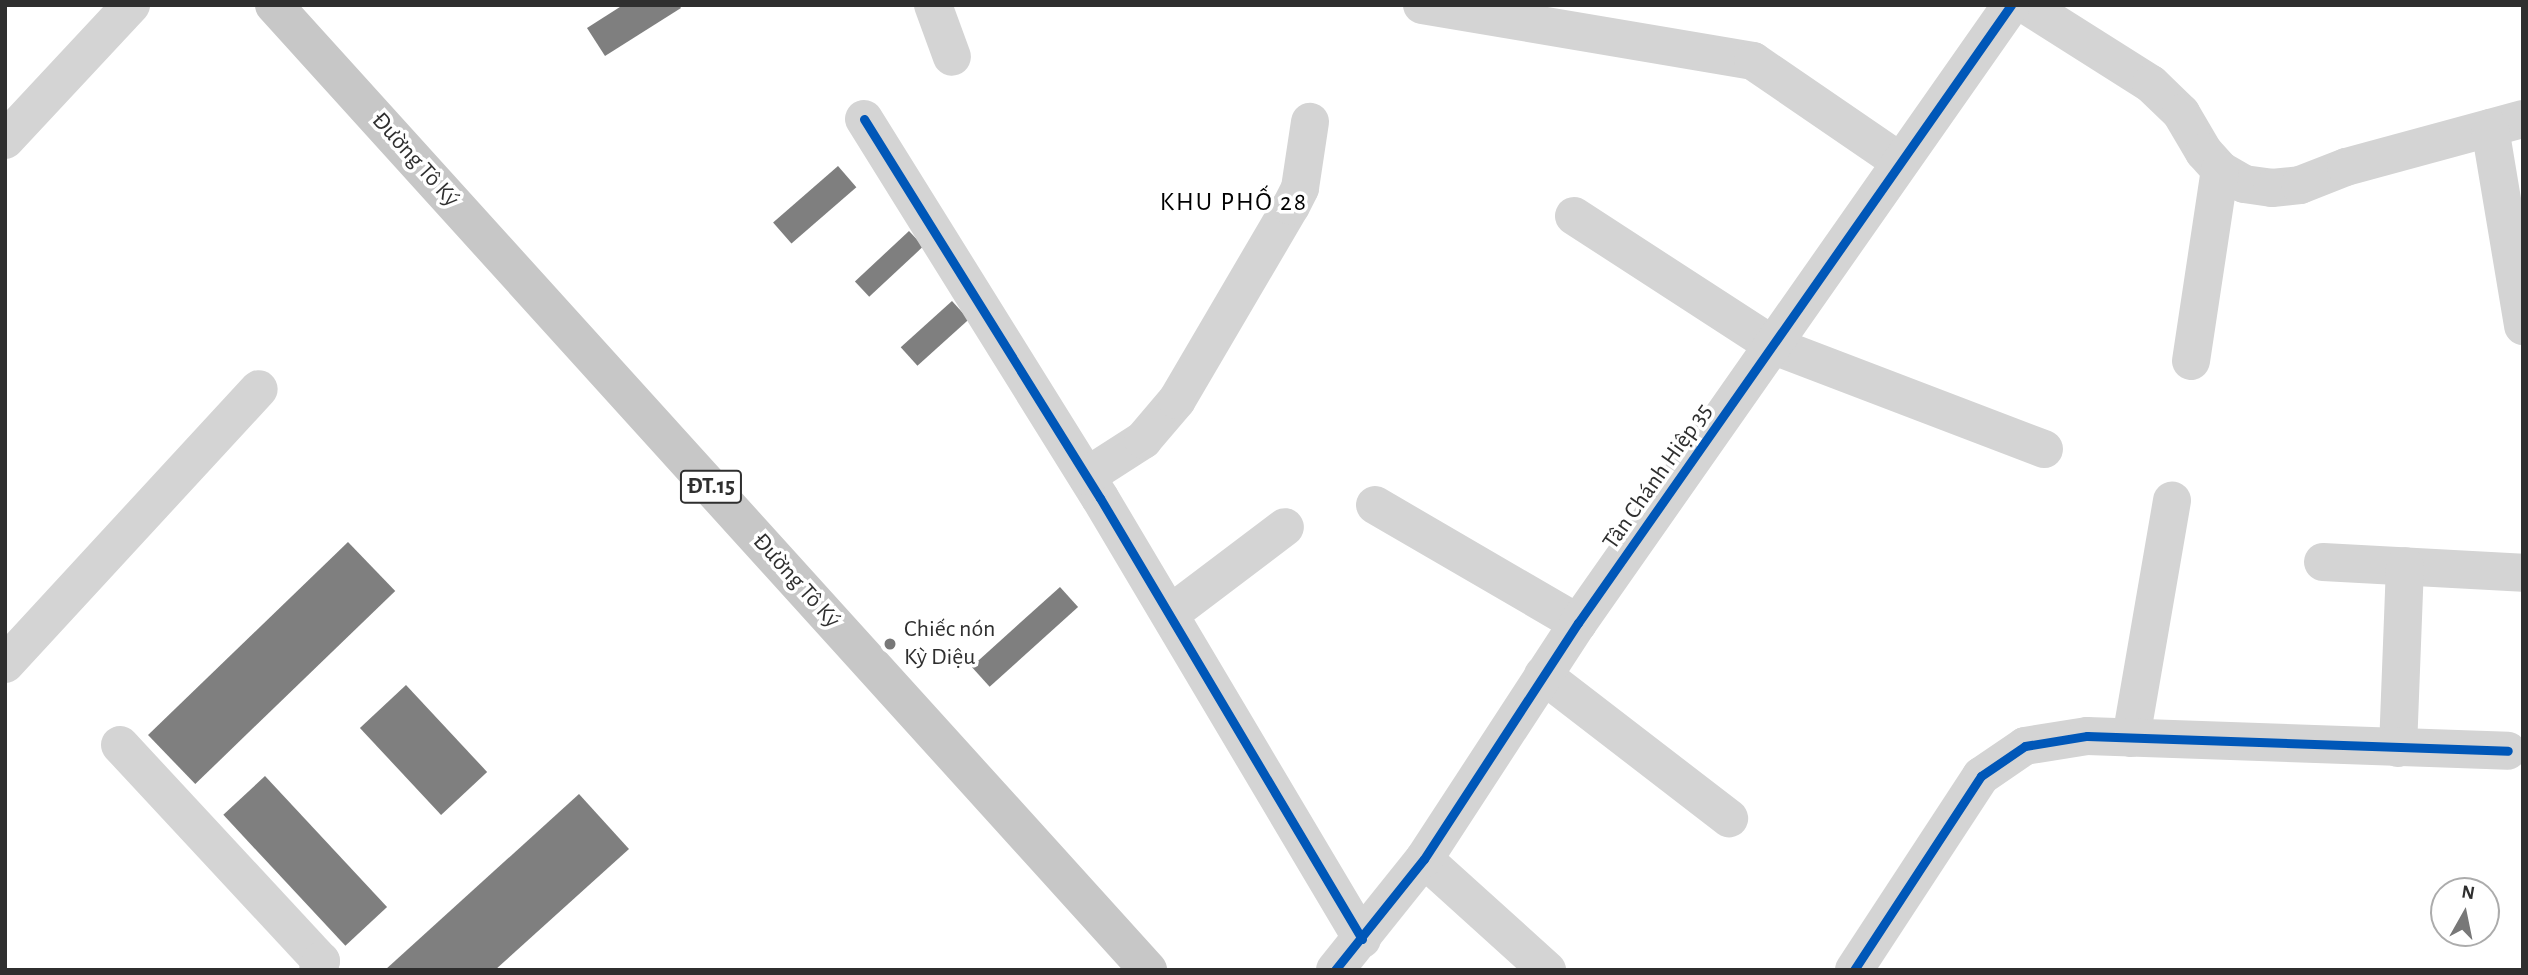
<!DOCTYPE html>
<html>
<head>
<meta charset="utf-8">
<style>
  body { margin:0 }
  #map { position:relative; width:2528px; height:975px; overflow:hidden; background:#fff; font-family:"Alegreya Sans",sans-serif }
  div>[style] { position:absolute }
  .building>* { inset:0; background:#7f7f7f; transform-origin:0 0 }
  .minor>* { height:38px; margin:-19px; padding:0 19px; transform-origin:19px; border-radius:19px; background:#d4d4d4 }
  .major>* { height:38px; margin:-19px; padding:0 19px; transform-origin:19px; border-radius:19px; background:#c7c7c7 }
  .cycleway>* { height:9px; margin:-4.5px; padding:0 4.5px; transform-origin:4.5px; border-radius:4.5px; background:#0057b8 }
  .dots>* { width:19px; height:19px; translate:-50% -50%; box-sizing:border-box; border:4px solid #fff; border-radius:50% }
  span { translate:-50% -50%; white-space:nowrap; text-align:center; line-height:1.15; -webkit-text-stroke:7px #fff; paint-order:stroke }
  .shield-label span { padding:2px 5px; background:#fff; border:2px solid; border-radius:5px; -webkit-text-stroke-width:0 }
  .shield-label { font-size:23px; color:#2f2f2f; font-weight:700 }
  .street-label { font-size:24px; color:#2f2f2f }
  .poi-label { font-size:24px; color:#2f2f2f }
  .left { translate:0 -50%; text-align:left }
  .neighbourhood-label { font-size:26px; color:#000; letter-spacing:2px }
  .frame { position:absolute; inset:0; border:7px solid #2f2f2f; pointer-events:none }
  .north { position:absolute; left:2430px; top:877px; width:70px; height:70px; box-sizing:border-box; background:#fff; border:2px solid #acacac; border-radius:50%; rotate:9deg; font-size:19px; font-weight:700; line-height:28px; text-align:center; color:#2f2f2f }
  .north::after { content:''; display:block; margin:auto; width:24px; height:32px; background:#787878; clip-path:polygon(50% 0,100% 100%,50% 72%,0 100%) }
</style>
</head>
<body>
<div id="map">
  <div class="building">
    <div style="clip-path:polygon(623px 5px,679px 5px,681px 8px,605px 56px,587px 28px)"></div>
    <div style="left:838px;top:166px;width:28px;height:86px;rotate:49deg"></div>
    <div style="left:909px;top:231px;width:21px;height:74px;rotate:47deg"></div>
    <div style="left:952px;top:301px;width:25px;height:69px;rotate:48deg"></div>
    <div style="left:348px;top:542px;width:68px;height:278px;rotate:46deg"></div>
    <div style="left:1060px;top:587px;width:27px;height:119px;rotate:48deg"></div>
    <div style="left:406px;top:685px;width:119px;height:63px;rotate:47deg"></div>
    <div style="left:265px;top:776px;width:179px;height:57px;rotate:47deg"></div>
    <div style="clip-path:polygon(579px 794px,629px 849px,495px 970px,385px 970px)"></div>
  </div>
  <div class="minor">
    <div style="left:933px;top:5px;width:55px;rotate:69.9deg"></div>
    <div style="left:1422px;top:5px;width:336px;rotate:9.6deg"></div>
    <div style="left:1753px;top:61px;width:177px;rotate:34.4deg"></div>
    <div style="left:2026px;top:5px;width:148px;rotate:32.3deg"></div>
    <div style="left:2151px;top:84px;width:42px;rotate:44deg"></div>
    <div style="left:2181px;top:113px;width:45px;rotate:59.5deg"></div>
    <div style="left:2204px;top:152px;width:24px;rotate:48deg"></div>
    <div style="left:2220px;top:170px;width:28px;rotate:30deg"></div>
    <div style="left:2244px;top:184px;width:28px;rotate:8deg"></div>
    <div style="left:2272px;top:188px;width:28px;rotate:-6deg"></div>
    <div style="left:2300px;top:185px;width:49px;rotate:-21.4deg"></div>
    <div style="left:2346px;top:167px;width:183px;rotate:-15.2deg"></div>
    <div style="left:864px;top:119px;width:446px;rotate:58.1deg"></div>
    <div style="left:1100px;top:498px;width:513px;rotate:59.29deg"></div>
    <div style="left:2490px;top:128px;width:201px;rotate:80.5deg"></div>
    <div style="left:5px;top:140px;width:185px;rotate:-47deg"></div>
    <div style="left:1574px;top:216px;width:239px;rotate:33deg"></div>
    <div style="left:1774px;top:346px;width:289px;rotate:20.9deg"></div>
    <div style="left:2191px;top:361px;width:193px;rotate:-81.4deg"></div>
    <div style="left:1087px;top:476px;width:67px;rotate:-32.7deg"></div>
    <div style="left:1143px;top:440px;width:52px;rotate:-49.6deg"></div>
    <div style="left:1177px;top:400px;width:225px;rotate:-59.6deg"></div>
    <div style="left:1291px;top:206px;width:20px;rotate:-63deg"></div>
    <div style="left:1300px;top:188px;width:67px;rotate:-81.4deg"></div>
    <div style="left:1375px;top:505px;width:235px;rotate:30.2deg"></div>
    <div style="left:2323px;top:562px;width:200px;rotate:3.1deg"></div>
    <div style="left:1170px;top:614px;width:144px;rotate:-37.1deg"></div>
    <div style="left:5px;top:664px;width:374px;rotate:-47.3deg"></div>
    <div style="left:1543px;top:675px;width:235px;rotate:37.6deg"></div>
    <div style="left:2131px;top:738px;width:241px;rotate:-80.2deg"></div>
    <div style="left:120px;top:745px;width:295px;rotate:47.1deg"></div>
    <div style="left:321px;top:961px;width:9px;rotate:108deg"></div>
    <div style="left:2398px;top:748px;width:182px;rotate:-87.8deg"></div>
    <div style="left:1424px;top:859px;width:166px;rotate:42.1deg"></div>
    <div style="left:1335px;top:970px;width:142px;rotate:-51.3deg"></div>
    <div style="left:1424px;top:859px;width:282px;rotate:-56.9deg"></div>
    <div style="left:1578px;top:623px;width:755px;rotate:-54.98deg"></div>
    <div style="left:1854px;top:970px;width:232px;rotate:-56.8deg"></div>
    <div style="left:1981px;top:776px;width:53px;rotate:-34.3deg"></div>
    <div style="left:2025px;top:746px;width:63px;rotate:-9.2deg"></div>
    <div style="left:2087px;top:736px;width:421px;rotate:2deg"></div>
  </div>
  <div class="major">
    <div style="left:274px;top:5px;width:1302px;rotate:47.83deg"></div>
  </div>
  <div class="cycleway">
    <div style="left:864px;top:119px;width:446px;rotate:58.1deg"></div>
    <div style="left:1100px;top:498px;width:513px;rotate:59.29deg"></div>
    <div style="left:1335px;top:970px;width:142px;rotate:-51.3deg"></div>
    <div style="left:1424px;top:859px;width:282px;rotate:-56.9deg"></div>
    <div style="left:1578px;top:623px;width:755px;rotate:-54.98deg"></div>
    <div style="left:1854px;top:970px;width:232px;rotate:-56.8deg"></div>
    <div style="left:1981px;top:776px;width:53px;rotate:-34.3deg"></div>
    <div style="left:2025px;top:746px;width:63px;rotate:-9.2deg"></div>
    <div style="left:2087px;top:736px;width:421px;rotate:2deg"></div>
  </div>
  <div class="dots">
    <div style="left:890px;top:644px;background:#787878"></div>
  </div>
  <div class="shield-label">
    <span style="left:711px;top:487px">ĐT.15</span>
  </div>
  <div class="street-label">
    <span style="left:415px;top:160px;rotate:48deg">Đường Tô Ký</span>
    <span style="left:1658px;top:477px;rotate:-55deg">Tân Chánh Hiệp 35</span>
    <span style="left:796px;top:581px;rotate:48deg">Đường Tô Ký</span>
  </div>
  <div class="poi-label">
    <span class="left" style="left:904px;top:644px">Chiếc nón<br>Kỳ Diệu</span>
  </div>
  <div class="neighbourhood-label">
    <span style="left:1234px;top:203px">KHU PHỐ 28</span>
  </div>
  <div class="frame"></div>
  <div class="north">N</div>
</div>
</body>
</html>
